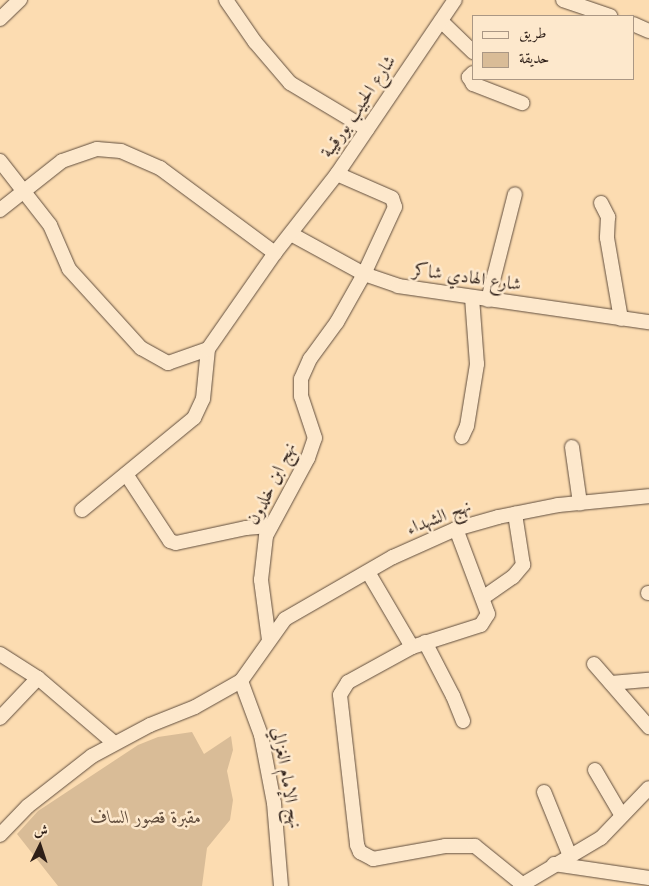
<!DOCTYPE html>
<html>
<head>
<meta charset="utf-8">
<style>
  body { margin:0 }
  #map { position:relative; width:649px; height:886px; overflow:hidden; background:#fcdcb1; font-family:"Old Standard TT",Amiri,serif }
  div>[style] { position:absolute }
  .green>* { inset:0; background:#d9bc97 }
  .roads { filter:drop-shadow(0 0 1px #614e3e) drop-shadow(0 0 1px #614e3e) }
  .minor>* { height:14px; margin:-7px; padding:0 7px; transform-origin:7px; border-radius:7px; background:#fde8cc }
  span { translate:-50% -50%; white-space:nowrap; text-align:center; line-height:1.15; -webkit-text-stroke:5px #fde8cc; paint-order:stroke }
  .street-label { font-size:18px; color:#2d1e17 }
  .park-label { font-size:18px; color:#614d3d; font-style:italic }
  .legend { position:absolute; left:472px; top:15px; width:162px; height:65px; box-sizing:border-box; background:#fde8cc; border:1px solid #aa9784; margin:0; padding:6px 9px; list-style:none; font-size:15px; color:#2d1e17 }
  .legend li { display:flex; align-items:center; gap:10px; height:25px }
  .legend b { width:25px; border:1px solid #aa9784 }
  .north { position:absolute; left:15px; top:821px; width:50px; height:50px; -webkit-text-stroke:4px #fde8cc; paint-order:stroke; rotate:4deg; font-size:14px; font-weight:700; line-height:20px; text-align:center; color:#2d1e17 }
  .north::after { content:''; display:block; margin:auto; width:18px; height:22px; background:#2d1e17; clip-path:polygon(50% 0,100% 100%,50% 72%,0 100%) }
</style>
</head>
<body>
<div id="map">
  <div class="green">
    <div style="clip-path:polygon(192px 732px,204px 754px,231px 736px,233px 750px,227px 771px,233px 800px,230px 820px,207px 848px,202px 886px,58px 886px,17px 834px,38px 811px,138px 745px,158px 737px)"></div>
  </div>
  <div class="roads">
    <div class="minor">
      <div style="left:226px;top:0;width:51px;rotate:55.4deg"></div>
      <div style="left:255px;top:42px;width:54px;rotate:49.5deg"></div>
      <div style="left:290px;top:83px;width:90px;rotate:30.9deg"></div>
      <div style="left:563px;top:0;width:50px;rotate:18.8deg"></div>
      <div style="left:0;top:19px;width:28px;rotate:-44deg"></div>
      <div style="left:441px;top:21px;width:45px;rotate:44.1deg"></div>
      <div style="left:633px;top:24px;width:17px;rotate:24deg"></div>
      <div style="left:473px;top:73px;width:6px;rotate:135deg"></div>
      <div style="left:469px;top:77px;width:8px;rotate:60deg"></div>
      <div style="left:473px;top:84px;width:53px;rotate:21.2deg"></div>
      <div style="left:0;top:161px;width:81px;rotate:52deg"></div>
      <div style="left:50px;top:225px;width:48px;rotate:66.6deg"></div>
      <div style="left:69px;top:269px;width:107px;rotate:47.7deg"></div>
      <div style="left:141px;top:348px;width:31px;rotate:29deg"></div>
      <div style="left:168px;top:363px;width:42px;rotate:-19.3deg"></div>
      <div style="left:601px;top:203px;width:16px;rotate:63deg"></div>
      <div style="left:608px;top:217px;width:21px;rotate:93deg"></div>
      <div style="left:607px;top:238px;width:82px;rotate:80.2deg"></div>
      <div style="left:0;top:210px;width:79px;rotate:-38.3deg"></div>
      <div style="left:62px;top:161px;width:37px;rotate:-19deg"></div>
      <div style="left:97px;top:149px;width:24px;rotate:5deg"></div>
      <div style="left:121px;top:151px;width:43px;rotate:23.6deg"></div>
      <div style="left:160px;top:168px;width:143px;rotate:36.5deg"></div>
      <div style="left:291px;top:234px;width:83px;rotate:28.7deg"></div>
      <div style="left:364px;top:274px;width:36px;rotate:19deg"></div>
      <div style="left:398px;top:286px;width:254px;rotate:8.2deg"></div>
      <div style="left:488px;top:300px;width:109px;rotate:-75.7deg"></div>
      <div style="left:462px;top:437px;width:12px;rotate:-66deg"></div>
      <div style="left:467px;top:426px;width:63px;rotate:-80.8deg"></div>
      <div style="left:477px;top:364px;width:66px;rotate:-94.3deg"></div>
      <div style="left:572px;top:447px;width:57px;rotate:81.9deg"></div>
      <div style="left:126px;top:474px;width:80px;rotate:56.7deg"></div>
      <div style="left:170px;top:541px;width:6px;rotate:18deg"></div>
      <div style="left:176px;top:543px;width:72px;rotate:-12.1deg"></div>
      <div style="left:246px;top:528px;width:25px;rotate:-5deg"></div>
      <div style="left:82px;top:510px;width:145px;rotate:-39.4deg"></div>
      <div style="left:194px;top:418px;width:21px;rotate:-65deg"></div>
      <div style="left:203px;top:399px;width:50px;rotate:-84.3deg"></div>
      <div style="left:208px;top:349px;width:117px;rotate:-55.1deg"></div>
      <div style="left:275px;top:253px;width:100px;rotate:-51.9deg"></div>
      <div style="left:337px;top:174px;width:210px;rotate:-55.9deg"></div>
      <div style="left:368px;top:572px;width:87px;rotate:59.6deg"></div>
      <div style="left:412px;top:647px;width:72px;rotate:-17.7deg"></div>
      <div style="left:481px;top:625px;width:13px;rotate:-58deg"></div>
      <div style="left:488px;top:614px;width:91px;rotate:-110.6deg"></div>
      <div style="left:648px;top:593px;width:1px"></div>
      <div style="left:484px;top:597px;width:35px;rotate:-35deg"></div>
      <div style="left:513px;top:577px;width:16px;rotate:-50deg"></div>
      <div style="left:523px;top:565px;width:52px;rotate:-98.9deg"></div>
      <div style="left:269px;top:640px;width:61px;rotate:-97.6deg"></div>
      <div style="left:261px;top:580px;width:44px;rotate:-83.5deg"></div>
      <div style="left:266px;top:536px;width:89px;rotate:-61.7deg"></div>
      <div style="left:308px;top:458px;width:21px;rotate:-71deg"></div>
      <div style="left:315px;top:438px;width:44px;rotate:-108.4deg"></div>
      <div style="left:301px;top:396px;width:17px;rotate:-90deg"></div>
      <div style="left:301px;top:379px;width:22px;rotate:-66deg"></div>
      <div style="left:310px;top:359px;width:46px;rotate:-53.9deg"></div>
      <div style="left:337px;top:322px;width:55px;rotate:-60.6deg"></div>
      <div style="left:364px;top:274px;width:74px;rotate:-65.2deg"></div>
      <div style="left:395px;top:207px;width:9px;rotate:-108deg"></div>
      <div style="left:392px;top:198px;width:60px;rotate:-156.4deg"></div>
      <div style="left:425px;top:642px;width:61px;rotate:62.6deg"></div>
      <div style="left:453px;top:696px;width:27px;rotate:68deg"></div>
      <div style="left:412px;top:647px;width:73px;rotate:151.3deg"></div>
      <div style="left:348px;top:682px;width:15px;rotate:122deg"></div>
      <div style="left:340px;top:695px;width:151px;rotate:83.5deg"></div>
      <div style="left:357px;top:845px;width:8px;rotate:67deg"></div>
      <div style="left:360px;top:852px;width:15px;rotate:28deg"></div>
      <div style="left:373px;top:859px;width:73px;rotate:-10.2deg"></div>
      <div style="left:445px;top:846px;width:30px"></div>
      <div style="left:475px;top:846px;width:60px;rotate:39deg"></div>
      <div style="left:0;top:654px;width:45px;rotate:32.3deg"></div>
      <div style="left:38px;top:678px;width:100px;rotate:40.5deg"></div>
      <div style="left:594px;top:664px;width:84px;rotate:48.9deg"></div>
      <div style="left:241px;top:681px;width:58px;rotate:69.7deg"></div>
      <div style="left:261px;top:735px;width:69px;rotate:79.2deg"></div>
      <div style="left:274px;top:803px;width:83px;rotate:85.2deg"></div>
      <div style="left:611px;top:683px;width:38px;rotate:-5deg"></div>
      <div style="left:0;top:718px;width:55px;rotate:-46.5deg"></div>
      <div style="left:595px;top:770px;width:53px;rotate:59.6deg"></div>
      <div style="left:544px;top:792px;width:69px;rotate:67.9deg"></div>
      <div style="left:0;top:835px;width:40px;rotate:-46deg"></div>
      <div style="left:28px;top:806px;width:81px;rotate:-38deg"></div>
      <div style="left:92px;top:756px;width:66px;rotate:-28.1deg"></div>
      <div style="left:150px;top:725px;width:48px;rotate:-21.8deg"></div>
      <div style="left:195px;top:707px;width:53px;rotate:-29.5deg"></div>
      <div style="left:241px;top:681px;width:76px;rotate:-54.6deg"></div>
      <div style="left:285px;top:619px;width:125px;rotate:-29.9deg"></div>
      <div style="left:393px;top:557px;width:69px;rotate:-24deg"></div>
      <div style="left:456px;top:529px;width:44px;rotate:-15.9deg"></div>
      <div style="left:498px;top:517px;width:61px;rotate:-11.3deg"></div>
      <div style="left:558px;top:505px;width:91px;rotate:-5.6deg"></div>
      <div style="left:554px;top:864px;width:96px;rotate:8.4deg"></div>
      <div style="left:520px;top:886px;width:94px;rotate:-30.7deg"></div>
      <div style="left:601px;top:838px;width:69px;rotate:-46.2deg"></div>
    </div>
  </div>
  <div class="street-label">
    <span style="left:359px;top:107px;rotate:-56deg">شارع الحبيب بورقيبة</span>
    <span style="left:467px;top:278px;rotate:8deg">شارع الهادي شاكر</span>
    <span style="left:272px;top:484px;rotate:-64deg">نهج ابن خلدون</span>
    <span style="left:439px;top:518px;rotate:-21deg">نهج الشهداء</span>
    <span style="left:286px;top:778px;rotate:80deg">نهج الإمام الغزالي</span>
  </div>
  <div class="park-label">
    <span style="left:146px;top:818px">مقبرة قصور الساف</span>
  </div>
  <ul class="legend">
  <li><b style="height:6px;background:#fde8cc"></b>طريق</li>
  <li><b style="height:14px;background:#d9bc97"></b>حديقة</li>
  </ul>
  <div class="north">ش</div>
</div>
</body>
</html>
